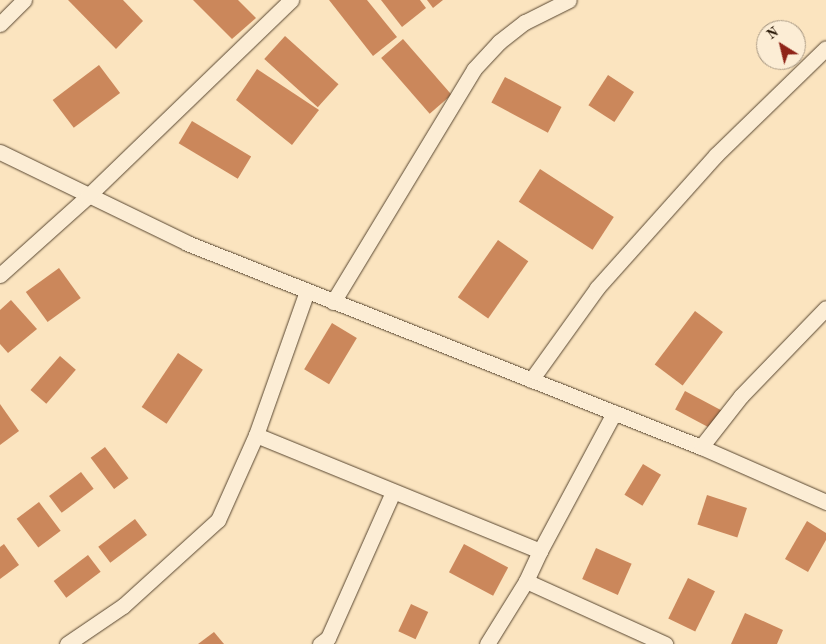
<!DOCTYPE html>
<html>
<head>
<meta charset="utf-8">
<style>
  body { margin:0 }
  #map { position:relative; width:826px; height:644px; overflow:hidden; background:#fbe4bf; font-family:"Old Standard TT",serif }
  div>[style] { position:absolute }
  .building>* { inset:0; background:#cb875b; transform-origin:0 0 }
  .roads { filter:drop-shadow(0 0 1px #584630) drop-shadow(0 0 1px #584630) }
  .street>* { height:15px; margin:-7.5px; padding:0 7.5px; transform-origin:7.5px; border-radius:7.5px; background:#fcedd5 }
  span { translate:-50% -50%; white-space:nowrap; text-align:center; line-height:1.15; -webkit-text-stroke:4.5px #fcedd5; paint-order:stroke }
  .north { position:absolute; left:756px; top:20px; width:50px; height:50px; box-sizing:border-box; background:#fcedd5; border:1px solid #a59580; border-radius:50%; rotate:324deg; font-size:14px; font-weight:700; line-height:20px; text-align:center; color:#221201 }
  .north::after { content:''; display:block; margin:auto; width:18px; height:22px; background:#8f2418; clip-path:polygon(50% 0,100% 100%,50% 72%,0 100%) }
</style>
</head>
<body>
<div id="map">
  <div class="building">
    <div style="clip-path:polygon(68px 0,123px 0,143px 21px,116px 49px)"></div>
    <div style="clip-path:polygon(193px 0,238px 0,256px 18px,232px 39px)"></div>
    <div style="clip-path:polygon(329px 0,367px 0,397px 37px,373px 56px)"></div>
    <div style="clip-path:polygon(381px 0,420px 0,426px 8px,402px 27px)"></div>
    <div style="clip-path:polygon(427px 0,443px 0,433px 8px)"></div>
    <div style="left:285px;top:36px;width:72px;height:31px;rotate:42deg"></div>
    <div style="left:403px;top:39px;width:74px;height:29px;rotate:49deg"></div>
    <div style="left:99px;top:65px;width:35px;height:58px;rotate:53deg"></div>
    <div style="clip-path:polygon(257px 69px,319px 110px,292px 145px,236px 100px)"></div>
    <div style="left:608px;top:75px;width:31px;height:36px;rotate:33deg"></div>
    <div style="left:505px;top:77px;width:64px;height:29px;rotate:28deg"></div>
    <div style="left:192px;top:121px;width:69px;height:26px;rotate:31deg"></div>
    <div style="left:540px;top:169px;width:88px;height:39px;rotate:33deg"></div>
    <div style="left:498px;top:240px;width:37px;height:70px;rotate:35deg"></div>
    <div style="left:59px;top:268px;width:37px;height:41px;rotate:54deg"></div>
    <div style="clip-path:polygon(11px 300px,37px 329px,8px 353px,0 344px,0 310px)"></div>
    <div style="left:695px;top:311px;width:35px;height:67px;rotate:37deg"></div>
    <div style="left:332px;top:323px;width:29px;height:54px;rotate:31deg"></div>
    <div style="left:178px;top:353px;width:30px;height:65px;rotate:34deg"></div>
    <div style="left:60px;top:356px;width:21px;height:45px;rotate:41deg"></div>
    <div style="left:685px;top:391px;width:41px;height:21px;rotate:28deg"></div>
    <div style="clip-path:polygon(0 404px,19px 431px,0 445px)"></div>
    <div style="left:105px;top:447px;width:39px;height:18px;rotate:53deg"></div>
    <div style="left:643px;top:464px;width:21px;height:36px;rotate:31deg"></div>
    <div style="left:81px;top:472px;width:21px;height:40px;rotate:53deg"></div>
    <div style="left:707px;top:495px;width:42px;height:31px;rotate:18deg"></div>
    <div style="left:39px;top:502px;width:36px;height:28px;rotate:53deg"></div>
    <div style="left:135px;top:519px;width:20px;height:46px;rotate:53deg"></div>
    <div style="clip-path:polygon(807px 521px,826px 533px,826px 540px,808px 572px,785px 559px)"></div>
    <div style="clip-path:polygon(4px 544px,19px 565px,0 579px,0 547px)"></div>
    <div style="left:464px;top:544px;width:50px;height:32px;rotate:28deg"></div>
    <div style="left:596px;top:548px;width:39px;height:34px;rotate:24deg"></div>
    <div style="left:88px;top:555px;width:21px;height:43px;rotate:53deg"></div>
    <div style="left:688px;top:578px;width:30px;height:45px;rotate:26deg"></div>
    <div style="left:411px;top:604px;width:19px;height:30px;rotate:25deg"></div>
    <div style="clip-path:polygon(745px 613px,783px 630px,777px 644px,731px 644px)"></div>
    <div style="clip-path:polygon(214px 632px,224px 644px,198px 644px)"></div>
  </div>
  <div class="roads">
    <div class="street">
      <div style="left:0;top:24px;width:34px;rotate:-45deg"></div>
      <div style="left:0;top:152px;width:208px;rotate:25.9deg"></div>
      <div style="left:187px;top:243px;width:553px;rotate:21.65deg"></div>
      <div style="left:701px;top:447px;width:137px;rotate:23.7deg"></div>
      <div style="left:0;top:275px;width:117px;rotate:-41.9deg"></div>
      <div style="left:87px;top:197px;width:284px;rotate:-44deg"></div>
      <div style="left:333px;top:302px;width:272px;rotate:-58.8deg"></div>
      <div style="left:474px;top:69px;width:37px;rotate:-47deg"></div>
      <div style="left:499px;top:42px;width:33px;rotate:-38deg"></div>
      <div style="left:525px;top:22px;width:49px;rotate:-26.6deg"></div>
      <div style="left:531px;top:380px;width:113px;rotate:-54.3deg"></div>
      <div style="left:597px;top:288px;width:178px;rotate:-48.2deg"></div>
      <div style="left:716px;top:155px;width:153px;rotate:-44.2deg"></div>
      <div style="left:256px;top:435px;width:307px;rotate:22.2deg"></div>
      <div style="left:540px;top:551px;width:33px;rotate:115deg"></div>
      <div style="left:701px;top:447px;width:65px;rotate:-51.9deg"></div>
      <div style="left:741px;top:396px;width:122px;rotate:-46deg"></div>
      <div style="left:540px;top:551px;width:157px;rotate:-61.8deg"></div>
      <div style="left:67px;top:644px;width:68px;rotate:-34.2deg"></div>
      <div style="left:123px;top:606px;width:128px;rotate:-42.2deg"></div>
      <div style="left:218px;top:520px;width:93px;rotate:-65.9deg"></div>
      <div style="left:256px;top:435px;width:153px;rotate:-70.5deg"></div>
      <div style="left:320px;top:644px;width:10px;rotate:-37deg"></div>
      <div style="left:328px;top:638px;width:158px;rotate:-66deg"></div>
      <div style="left:487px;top:644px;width:74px;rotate:-58.2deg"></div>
      <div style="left:526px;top:581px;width:153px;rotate:24.4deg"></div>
    </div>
  </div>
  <div class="north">N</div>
</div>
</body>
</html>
